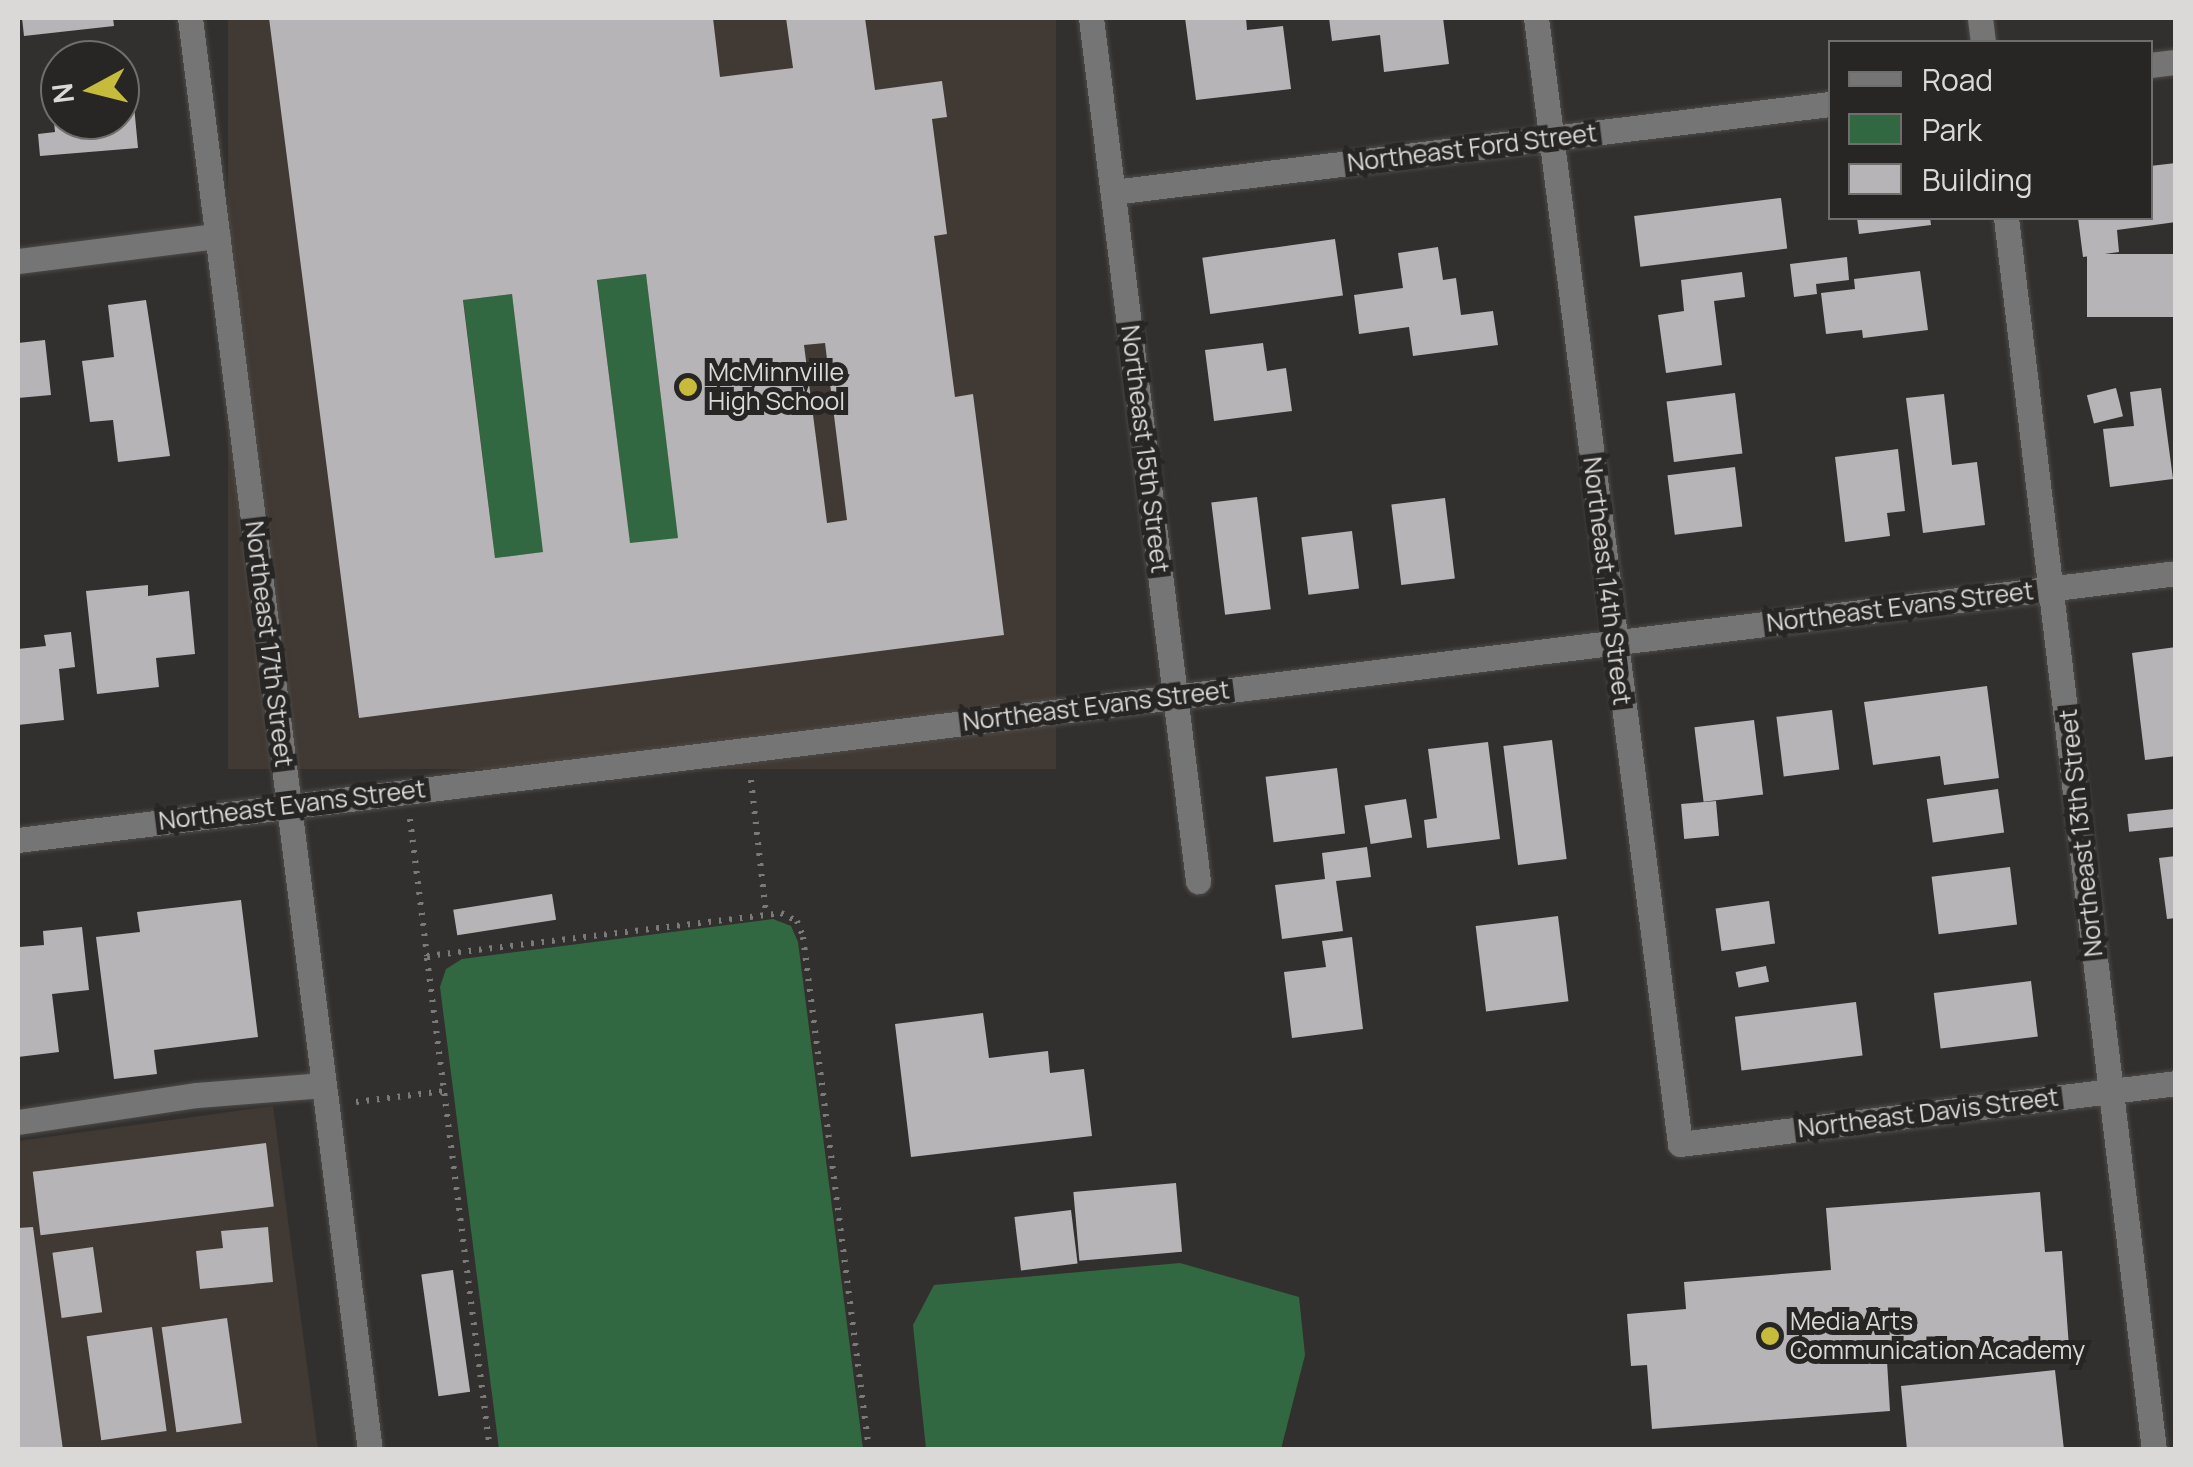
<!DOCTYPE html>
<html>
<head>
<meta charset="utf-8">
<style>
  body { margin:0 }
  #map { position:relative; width:2193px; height:1467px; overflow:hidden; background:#32302e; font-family:Manrope,sans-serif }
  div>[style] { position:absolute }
  .built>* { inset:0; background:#413933; transform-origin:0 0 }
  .green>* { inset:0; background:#326841; transform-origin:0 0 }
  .building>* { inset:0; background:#b6b4b7; transform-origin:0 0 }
  .path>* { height:6px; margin-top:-3px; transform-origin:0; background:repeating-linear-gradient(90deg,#7c7a78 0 2.5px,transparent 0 10.5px) }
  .roads { filter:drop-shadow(0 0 2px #4d4b49) drop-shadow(0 0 2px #4d4b49) }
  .minor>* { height:25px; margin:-12.5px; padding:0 12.5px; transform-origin:12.5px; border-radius:12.5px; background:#767576 }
  .dots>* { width:28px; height:28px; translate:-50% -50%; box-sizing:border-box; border:5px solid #282624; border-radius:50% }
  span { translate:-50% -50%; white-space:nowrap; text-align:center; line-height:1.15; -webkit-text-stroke:10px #282624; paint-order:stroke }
  .street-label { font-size:25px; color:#dbd9d8 }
  .poi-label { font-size:25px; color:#dbd9d8 }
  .left { translate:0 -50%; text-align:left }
  .frame { position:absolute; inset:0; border:20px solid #dbd9d8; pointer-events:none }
  .legend { position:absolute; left:1828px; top:40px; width:325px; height:180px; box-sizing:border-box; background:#282624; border:2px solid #706e6c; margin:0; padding:12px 18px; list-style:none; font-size:30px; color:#dbd9d8 }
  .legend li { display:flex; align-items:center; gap:20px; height:50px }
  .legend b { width:50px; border:2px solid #706e6c }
  .north { position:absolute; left:40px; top:40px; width:100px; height:100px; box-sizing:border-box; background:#282624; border:2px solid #706e6c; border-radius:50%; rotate:263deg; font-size:28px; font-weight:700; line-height:40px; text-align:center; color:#dbd9d8 }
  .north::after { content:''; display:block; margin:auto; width:35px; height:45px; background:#c7bb3c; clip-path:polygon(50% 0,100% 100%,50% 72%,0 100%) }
</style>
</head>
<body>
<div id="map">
  <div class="built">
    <div style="left:228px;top:18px;width:828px;height:751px"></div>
    <div style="clip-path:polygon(273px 1106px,318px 1449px,18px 1449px,18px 1141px)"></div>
  </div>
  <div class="green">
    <div style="left:646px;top:274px;width:266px;height:49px;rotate:83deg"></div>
    <div style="left:512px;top:294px;width:260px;height:49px;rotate:83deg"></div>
    <div style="clip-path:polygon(773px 919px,791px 926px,798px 942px,863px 1449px,499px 1449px,440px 987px,446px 969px,462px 959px)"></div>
    <div style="clip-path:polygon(1180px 1263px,1299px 1297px,1305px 1355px,1281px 1449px,926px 1449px,913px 1325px,934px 1285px)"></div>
  </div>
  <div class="building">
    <div style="clip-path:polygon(22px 18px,113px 18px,114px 26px,24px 36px)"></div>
    <div style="clip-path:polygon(evenodd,269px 18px,713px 18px,720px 77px,793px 68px,786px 18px,865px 18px,875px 90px,942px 81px,947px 117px,932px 119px,947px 234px,934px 236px,955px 397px,973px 394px,1004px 635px,359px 718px,269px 18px,646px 274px,678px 538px,630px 543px,597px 280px,646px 274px,269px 18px,512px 294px,543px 552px,495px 558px,463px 300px,512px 294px,269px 18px,825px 343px,847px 520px,827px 523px,804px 345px,825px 343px)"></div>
    <div style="clip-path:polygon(1185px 18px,1246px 18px,1247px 30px,1283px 26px,1291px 89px,1196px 100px)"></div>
    <div style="clip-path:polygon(1329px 18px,1443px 18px,1449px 64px,1384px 72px,1380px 35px,1332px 41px)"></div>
    <div style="clip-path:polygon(133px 95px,138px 148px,40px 156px,38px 134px,55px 132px,52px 102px,60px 102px,60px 120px,120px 120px,120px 96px)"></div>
    <div style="clip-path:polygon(2176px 163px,2176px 222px,2117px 230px,2119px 252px,2083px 257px,2078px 218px,2150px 218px,2150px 166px)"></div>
    <div style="left:1781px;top:198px;width:51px;height:148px;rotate:83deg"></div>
    <div style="clip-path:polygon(1857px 218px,1930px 218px,1931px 225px,1859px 234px)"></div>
    <div style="left:1335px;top:239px;width:57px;height:134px;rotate:82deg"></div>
    <div style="clip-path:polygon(1438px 247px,1443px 280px,1456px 278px,1461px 315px,1493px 311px,1498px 345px,1413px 356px,1409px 327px,1359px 334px,1354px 295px,1403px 288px,1398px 253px)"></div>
    <div style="left:2176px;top:254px;width:63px;height:89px;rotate:90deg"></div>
    <div style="clip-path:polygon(1847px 257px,1849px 280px,1816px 284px,1817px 294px,1794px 297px,1790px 264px)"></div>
    <div style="clip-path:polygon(1920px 271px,1928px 330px,1863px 338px,1862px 330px,1826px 334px,1821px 293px,1855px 289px,1854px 279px)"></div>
    <div style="clip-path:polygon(1742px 272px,1745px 297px,1714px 301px,1722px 365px,1666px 373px,1658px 315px,1684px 311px,1681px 280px)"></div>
    <div style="clip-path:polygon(146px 300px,170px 456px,118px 462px,113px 420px,90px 422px,82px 361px,114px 357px,108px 305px)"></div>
    <div style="clip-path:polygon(45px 340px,51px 395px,18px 398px,18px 343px)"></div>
    <div style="clip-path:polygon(1263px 343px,1267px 371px,1286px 368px,1292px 411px,1214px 421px,1205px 350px)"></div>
    <div style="left:2116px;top:388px;width:29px;height:30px;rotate:76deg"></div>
    <div style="clip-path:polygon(2161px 388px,2173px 479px,2110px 487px,2103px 429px,2134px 426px,2130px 392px)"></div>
    <div style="left:1735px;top:393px;width:61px;height:69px;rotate:83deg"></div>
    <div style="clip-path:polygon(1944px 394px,1952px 465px,1977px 462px,1985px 525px,1923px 533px,1906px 398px)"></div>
    <div style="clip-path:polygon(1898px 449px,1905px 511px,1887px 513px,1890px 536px,1845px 542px,1835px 457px)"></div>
    <div style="left:1735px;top:467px;width:60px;height:68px;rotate:83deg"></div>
    <div style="left:1257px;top:497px;width:113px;height:46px;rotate:83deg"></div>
    <div style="left:1445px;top:498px;width:81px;height:54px;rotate:83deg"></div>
    <div style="left:1352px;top:531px;width:58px;height:51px;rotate:83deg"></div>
    <div style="clip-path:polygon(148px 585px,148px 596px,189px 591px,195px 654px,156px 658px,159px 687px,97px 694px,86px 591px)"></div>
    <div style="clip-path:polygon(71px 632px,75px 667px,59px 669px,64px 720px,18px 725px,18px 649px,46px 646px,44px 635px)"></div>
    <div style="clip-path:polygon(2176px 647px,2176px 756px,2145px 760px,2132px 653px)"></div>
    <div style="clip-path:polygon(1987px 686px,1999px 778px,1944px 785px,1940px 756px,1873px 765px,1864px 702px)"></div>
    <div style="left:1832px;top:710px;width:60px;height:56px;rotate:83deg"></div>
    <div style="left:1754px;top:720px;width:75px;height:60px;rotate:83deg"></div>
    <div style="left:1552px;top:740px;width:120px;height:49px;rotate:83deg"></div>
    <div style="clip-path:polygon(1488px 742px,1500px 839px,1427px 848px,1424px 820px,1437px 818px,1428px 749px)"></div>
    <div style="left:1337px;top:768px;width:66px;height:72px;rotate:83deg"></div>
    <div style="left:1998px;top:789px;width:44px;height:72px;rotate:82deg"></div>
    <div style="left:1406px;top:799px;width:39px;height:42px;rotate:81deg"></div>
    <div style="left:1716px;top:801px;width:35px;height:35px;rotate:85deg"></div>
    <div style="left:2174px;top:809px;width:18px;height:47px;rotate:84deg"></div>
    <div style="clip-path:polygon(1367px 847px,1371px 877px,1336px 881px,1343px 931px,1282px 939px,1275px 885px,1325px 879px,1322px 853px)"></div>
    <div style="clip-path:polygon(2176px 856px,2176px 918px,2167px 919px,2159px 858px)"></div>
    <div style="left:2010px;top:867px;width:58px;height:79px;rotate:83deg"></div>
    <div style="left:552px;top:894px;width:26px;height:100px;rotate:81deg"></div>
    <div style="clip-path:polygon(241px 900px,258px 1037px,154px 1050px,157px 1074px,114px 1079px,96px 937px,140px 932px,137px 912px)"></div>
    <div style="left:1769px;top:901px;width:43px;height:54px;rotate:82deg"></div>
    <div style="left:1558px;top:916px;width:86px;height:83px;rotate:83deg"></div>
    <div style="clip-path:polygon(82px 927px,89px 990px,52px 994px,59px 1052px,18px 1057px,20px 947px,44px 945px,43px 931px)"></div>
    <div style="clip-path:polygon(1352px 937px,1363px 1029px,1292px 1038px,1284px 972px,1326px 967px,1322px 941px)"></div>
    <div style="left:1766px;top:966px;width:16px;height:31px;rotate:79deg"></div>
    <div style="left:2031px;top:981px;width:56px;height:98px;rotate:83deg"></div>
    <div style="left:1856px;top:1002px;width:54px;height:122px;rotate:83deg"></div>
    <div style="clip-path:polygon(983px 1013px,989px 1058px,1048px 1051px,1050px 1073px,1084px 1069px,1092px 1136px,911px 1157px,895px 1024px)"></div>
    <div style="left:266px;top:1143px;width:64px;height:235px;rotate:83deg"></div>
    <div style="left:1176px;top:1183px;width:69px;height:103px;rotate:85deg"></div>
    <div style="clip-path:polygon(2040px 1192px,2045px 1252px,2062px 1251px,2069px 1347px,1887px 1361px,1890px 1411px,1652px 1429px,1647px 1365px,1631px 1366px,1627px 1314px,1686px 1309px,1684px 1282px,1831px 1270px,1826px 1208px)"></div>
    <div style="left:1071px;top:1210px;width:54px;height:57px;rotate:83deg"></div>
    <div style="clip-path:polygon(33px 1227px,63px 1450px,18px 1450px,18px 1228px)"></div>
    <div style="clip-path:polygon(268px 1227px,273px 1282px,200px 1289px,196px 1251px,223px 1248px,221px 1231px)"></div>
    <div style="left:93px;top:1247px;width:66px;height:41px;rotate:82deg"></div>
    <div style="left:453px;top:1270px;width:123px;height:32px;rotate:82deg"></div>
    <div style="left:227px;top:1318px;width:106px;height:66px;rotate:82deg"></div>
    <div style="left:152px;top:1327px;width:105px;height:66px;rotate:82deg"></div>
    <div style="clip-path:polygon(2055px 1370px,2064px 1450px,1907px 1450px,1901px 1386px)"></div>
  </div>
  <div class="path">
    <div style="left:751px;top:780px;width:134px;rotate:83.6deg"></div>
    <div style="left:410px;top:819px;width:138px;rotate:82.9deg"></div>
    <div style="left:356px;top:1102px;width:89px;rotate:-7.1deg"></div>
    <div style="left:490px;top:1450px;width:498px;rotate:-97.3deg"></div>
    <div style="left:427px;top:956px;width:357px;rotate:-6.9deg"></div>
    <div style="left:781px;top:913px;width:18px;rotate:27deg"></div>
    <div style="left:797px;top:921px;width:17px;rotate:69deg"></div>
    <div style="left:803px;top:937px;width:517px;rotate:82.67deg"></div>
  </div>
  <div class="roads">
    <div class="minor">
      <div style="left:190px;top:18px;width:1443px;rotate:82.84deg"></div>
      <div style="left:1091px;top:18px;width:870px;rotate:82.93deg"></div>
      <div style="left:1536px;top:18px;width:1135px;rotate:82.71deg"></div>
      <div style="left:1680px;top:1144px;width:500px;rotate:-7deg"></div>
      <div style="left:1980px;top:18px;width:24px;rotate:83deg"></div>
      <div style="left:2150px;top:65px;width:26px;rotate:-7deg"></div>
      <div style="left:1113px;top:192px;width:722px;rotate:-7deg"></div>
      <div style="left:2006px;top:218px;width:1241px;rotate:83.15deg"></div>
      <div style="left:18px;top:261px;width:201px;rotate:-7.2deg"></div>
      <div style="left:18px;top:840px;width:2174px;rotate:-7.05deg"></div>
      <div style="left:18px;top:1122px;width:181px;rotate:-8.6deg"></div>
      <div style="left:197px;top:1095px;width:127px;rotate:-4.5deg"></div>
    </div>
  </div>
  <div class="dots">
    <div style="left:688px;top:387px;background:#c7bb3c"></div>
    <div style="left:1770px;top:1336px;background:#c7bb3c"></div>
  </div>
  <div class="street-label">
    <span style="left:1472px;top:148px;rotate:-7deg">Northeast Ford Street</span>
    <span style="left:1145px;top:449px;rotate:83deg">Northeast 15th Street</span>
    <span style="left:1607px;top:581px;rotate:83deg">Northeast 14th Street</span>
    <span style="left:1900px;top:607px;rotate:-7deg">Northeast Evans Street</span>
    <span style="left:269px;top:644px;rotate:83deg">Northeast 17th Street</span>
    <span style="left:1096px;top:706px;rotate:-7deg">Northeast Evans Street</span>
    <span style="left:292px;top:805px;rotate:-7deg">Northeast Evans Street</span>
    <span style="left:2081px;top:833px;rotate:-96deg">Northeast 13th Street</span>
    <span style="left:1928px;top:1113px;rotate:-7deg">Northeast Davis Street</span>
  </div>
  <div class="poi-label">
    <span class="left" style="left:708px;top:387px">McMinnville<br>High School</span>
    <span class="left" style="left:1790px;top:1336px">Media Arts<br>Communication Academy</span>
  </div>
  <div class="frame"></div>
  <ul class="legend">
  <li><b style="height:12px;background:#767576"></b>Road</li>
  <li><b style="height:28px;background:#326841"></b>Park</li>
  <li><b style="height:28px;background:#b6b4b7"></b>Building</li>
  </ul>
  <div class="north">N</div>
</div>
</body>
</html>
